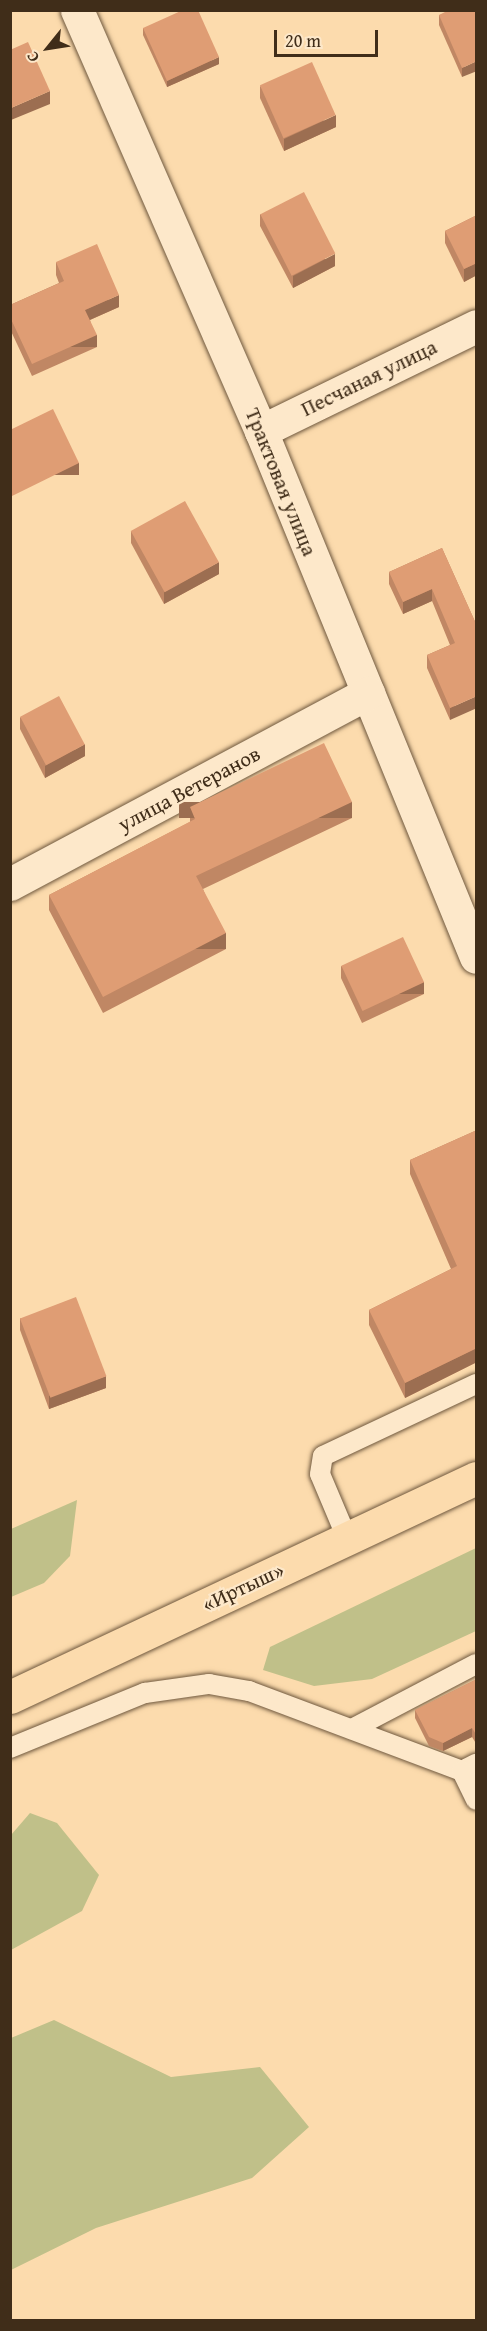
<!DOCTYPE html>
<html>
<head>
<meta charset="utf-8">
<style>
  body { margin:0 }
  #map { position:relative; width:487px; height:2331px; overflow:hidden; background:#fcdbad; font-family:"Gentium Book Plus",serif }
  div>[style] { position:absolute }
  .green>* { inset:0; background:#c0c089 }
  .roads { filter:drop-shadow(0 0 2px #6f583e) drop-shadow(0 0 2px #6f583e) }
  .service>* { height:20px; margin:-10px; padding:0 10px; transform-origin:10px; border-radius:10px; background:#fde8ca }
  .minor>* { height:33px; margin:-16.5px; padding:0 16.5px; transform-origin:16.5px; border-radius:16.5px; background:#fde8ca }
  .trunk>* { height:33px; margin:-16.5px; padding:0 16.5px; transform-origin:16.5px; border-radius:16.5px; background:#fcdbad }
  .wall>* { inset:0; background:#c08764 }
  .shaded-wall>* { inset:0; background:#9c6e51; transform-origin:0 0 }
  .building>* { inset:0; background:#df9d74; transform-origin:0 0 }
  span { translate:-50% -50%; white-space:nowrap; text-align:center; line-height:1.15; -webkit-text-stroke:4.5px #fde8ca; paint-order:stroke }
  .street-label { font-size:21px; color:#402d19 }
  .frame { position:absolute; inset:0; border:12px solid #402d19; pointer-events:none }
  .north { position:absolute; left:18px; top:18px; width:60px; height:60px; -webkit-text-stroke:4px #fde8ca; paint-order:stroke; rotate:240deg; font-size:16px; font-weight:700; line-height:24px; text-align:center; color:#402d19 }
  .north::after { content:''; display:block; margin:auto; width:21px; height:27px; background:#402d19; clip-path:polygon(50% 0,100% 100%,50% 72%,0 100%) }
  .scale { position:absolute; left:274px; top:30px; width:104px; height:27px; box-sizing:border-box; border:3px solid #402d19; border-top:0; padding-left:8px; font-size:18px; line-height:21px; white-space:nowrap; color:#402d19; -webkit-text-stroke:4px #fde8ca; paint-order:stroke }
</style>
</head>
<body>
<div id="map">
  <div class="green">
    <div style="clip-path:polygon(77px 1500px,70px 1556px,44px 1583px,11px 1597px,11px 1529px)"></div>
    <div style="clip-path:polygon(476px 1548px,476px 1631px,372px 1679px,314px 1686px,263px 1670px,270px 1647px)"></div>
    <div style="clip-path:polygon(30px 1813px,57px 1823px,99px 1875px,82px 1911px,11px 1950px,11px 1835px)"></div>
    <div style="clip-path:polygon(54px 2020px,171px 2077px,260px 2067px,309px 2127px,252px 2178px,96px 2228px,11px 2270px,11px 2038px)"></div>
  </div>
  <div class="roads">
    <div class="service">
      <div style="left:347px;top:1538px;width:69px;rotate:-112.9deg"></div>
      <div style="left:320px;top:1474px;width:18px;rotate:-81deg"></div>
      <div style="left:323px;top:1456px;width:169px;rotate:-25.2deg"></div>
      <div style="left:352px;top:1729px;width:140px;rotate:-27.7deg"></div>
      <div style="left:10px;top:1748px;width:146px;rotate:-22.2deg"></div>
      <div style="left:145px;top:1693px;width:65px;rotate:-8deg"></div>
      <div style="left:209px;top:1684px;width:41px;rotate:9.9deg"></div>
      <div style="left:249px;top:1691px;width:228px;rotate:20.6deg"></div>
      <div style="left:462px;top:1771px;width:16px;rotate:-27deg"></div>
      <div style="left:462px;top:1771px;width:32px;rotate:64deg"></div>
    </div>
    <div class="minor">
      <div style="left:77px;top:10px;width:459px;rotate:66.4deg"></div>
      <div style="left:261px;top:431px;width:568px;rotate:67.77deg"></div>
      <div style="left:261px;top:431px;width:239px;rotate:-26deg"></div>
      <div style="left:10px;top:884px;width:406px;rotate:-28.1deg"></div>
    </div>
    <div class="trunk">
      <div style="left:10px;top:1697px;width:515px;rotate:-25.17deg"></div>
    </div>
  </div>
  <div class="wall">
    <div style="clip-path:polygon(477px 10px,462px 77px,439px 25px,439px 15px)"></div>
    <div style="clip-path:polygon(143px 28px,219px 64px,167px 87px,143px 35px)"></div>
    <div style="clip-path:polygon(260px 86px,336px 127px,284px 151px,260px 98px)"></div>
    <div style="clip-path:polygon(260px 214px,335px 266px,293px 288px,260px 226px)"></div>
    <div style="clip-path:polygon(477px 215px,477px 275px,464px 282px,445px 243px,445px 231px)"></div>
    <div style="clip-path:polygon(56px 262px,119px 307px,90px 320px,97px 347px,32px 376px,10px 329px,10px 305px,59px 283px,56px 275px)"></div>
    <div style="clip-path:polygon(131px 531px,219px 574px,164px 604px,131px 543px)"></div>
    <div style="clip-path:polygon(442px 548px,477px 626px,450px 720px,427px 668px,427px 655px,450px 645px,432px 601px,403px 614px,389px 584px,389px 572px)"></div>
    <div style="clip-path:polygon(20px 717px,85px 756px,45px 778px,20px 729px)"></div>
    <div style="clip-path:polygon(190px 807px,352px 818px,203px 889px,226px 949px,103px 1013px,49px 910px,49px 895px,190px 822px)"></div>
    <div style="clip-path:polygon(341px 966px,424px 994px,362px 1023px,341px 978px)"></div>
    <div style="clip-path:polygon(477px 1130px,477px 1362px,405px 1398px,369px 1325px,369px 1310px,451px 1269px,410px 1174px,410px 1160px)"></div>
    <div style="clip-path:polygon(20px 1318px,106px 1388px,49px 1409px,20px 1330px)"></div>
    <div style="clip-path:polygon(477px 1679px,477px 1745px,472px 1737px,443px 1751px,429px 1746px,415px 1718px,415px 1710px)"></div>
  </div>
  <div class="shaded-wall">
    <div style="clip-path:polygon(219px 57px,219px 64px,167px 87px,167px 81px)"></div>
    <div style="clip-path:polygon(477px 61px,477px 71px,462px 77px,462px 68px)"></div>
    <div style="clip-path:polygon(50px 91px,50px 104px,11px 120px,11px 108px)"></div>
    <div style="clip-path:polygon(336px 115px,336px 127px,284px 151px,284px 139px)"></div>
    <div style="clip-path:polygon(335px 254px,335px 266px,293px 288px,293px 276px)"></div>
    <div style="clip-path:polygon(477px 263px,477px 275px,464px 282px,464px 269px)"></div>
    <div style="clip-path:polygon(119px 295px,119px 307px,85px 322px,85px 310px)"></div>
    <div style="left:97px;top:335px;width:12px;height:71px;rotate:90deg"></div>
    <div style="left:79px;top:463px;width:12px;height:77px;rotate:90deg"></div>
    <div style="clip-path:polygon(219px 562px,219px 574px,164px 604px,164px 592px)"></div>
    <div style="clip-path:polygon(432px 589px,432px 601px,403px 614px,403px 602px)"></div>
    <div style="clip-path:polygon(477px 696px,477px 708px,450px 720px,450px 708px)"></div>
    <div style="clip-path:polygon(85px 744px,85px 756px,45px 778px,45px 766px)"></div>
    <div style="left:352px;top:802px;width:16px;height:173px;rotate:90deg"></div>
    <div style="left:226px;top:933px;width:16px;height:139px;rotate:90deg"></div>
    <div style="left:424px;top:982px;width:12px;height:68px;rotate:90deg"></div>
    <div style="clip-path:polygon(477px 1348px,477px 1362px,405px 1398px,405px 1383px)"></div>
    <div style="clip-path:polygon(106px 1376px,106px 1388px,49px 1409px,49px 1396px)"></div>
    <div style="clip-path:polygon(472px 1728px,472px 1737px,443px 1751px,443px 1743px)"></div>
  </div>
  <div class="building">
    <div style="clip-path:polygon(183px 10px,198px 10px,219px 57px,167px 81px,143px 28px)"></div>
    <div style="clip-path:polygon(449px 10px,477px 10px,477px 61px,462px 68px,439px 15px)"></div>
    <div style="clip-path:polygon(28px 42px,50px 91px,11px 108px,10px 106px,10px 50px)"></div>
    <div style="left:312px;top:62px;width:58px;height:57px;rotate:66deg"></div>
    <div style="left:304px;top:192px;width:69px;height:49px;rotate:63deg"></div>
    <div style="clip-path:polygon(477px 215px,477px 263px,464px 269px,445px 231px)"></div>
    <div style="clip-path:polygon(97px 244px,119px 295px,85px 310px,97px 335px,32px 364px,10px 317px,10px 305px,64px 281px,56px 262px)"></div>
    <div style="clip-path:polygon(53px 409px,79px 463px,10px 497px,10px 430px)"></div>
    <div style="left:185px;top:501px;width:70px;height:62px;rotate:61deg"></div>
    <div style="clip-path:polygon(442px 548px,477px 626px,477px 696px,450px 708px,427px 655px,455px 643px,432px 589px,403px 602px,389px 572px)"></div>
    <div style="left:59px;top:696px;width:55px;height:44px;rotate:62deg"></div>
    <div style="clip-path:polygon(324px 743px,352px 802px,196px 876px,226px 933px,103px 997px,49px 895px,195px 819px,190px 807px)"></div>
    <div style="left:403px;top:937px;width:50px;height:68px;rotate:65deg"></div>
    <div style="clip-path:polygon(477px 1130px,477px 1348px,405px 1383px,369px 1310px,457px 1266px,410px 1160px)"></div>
    <div style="left:76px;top:1297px;width:85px;height:60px;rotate:69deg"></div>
    <div style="clip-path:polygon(477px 1679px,477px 1736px,472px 1728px,443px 1743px,429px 1737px,415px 1710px)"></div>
  </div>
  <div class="street-label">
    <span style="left:369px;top:378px;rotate:-26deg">Песчаная улица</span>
    <span style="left:281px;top:482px;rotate:68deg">Трактовая улица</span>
    <span style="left:189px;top:789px;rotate:-28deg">улица Ветеранов</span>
    <span style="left:243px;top:1587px;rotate:-25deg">«Иртыш»</span>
  </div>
  <div class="frame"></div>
  <div class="north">С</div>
  <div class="scale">20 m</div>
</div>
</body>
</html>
